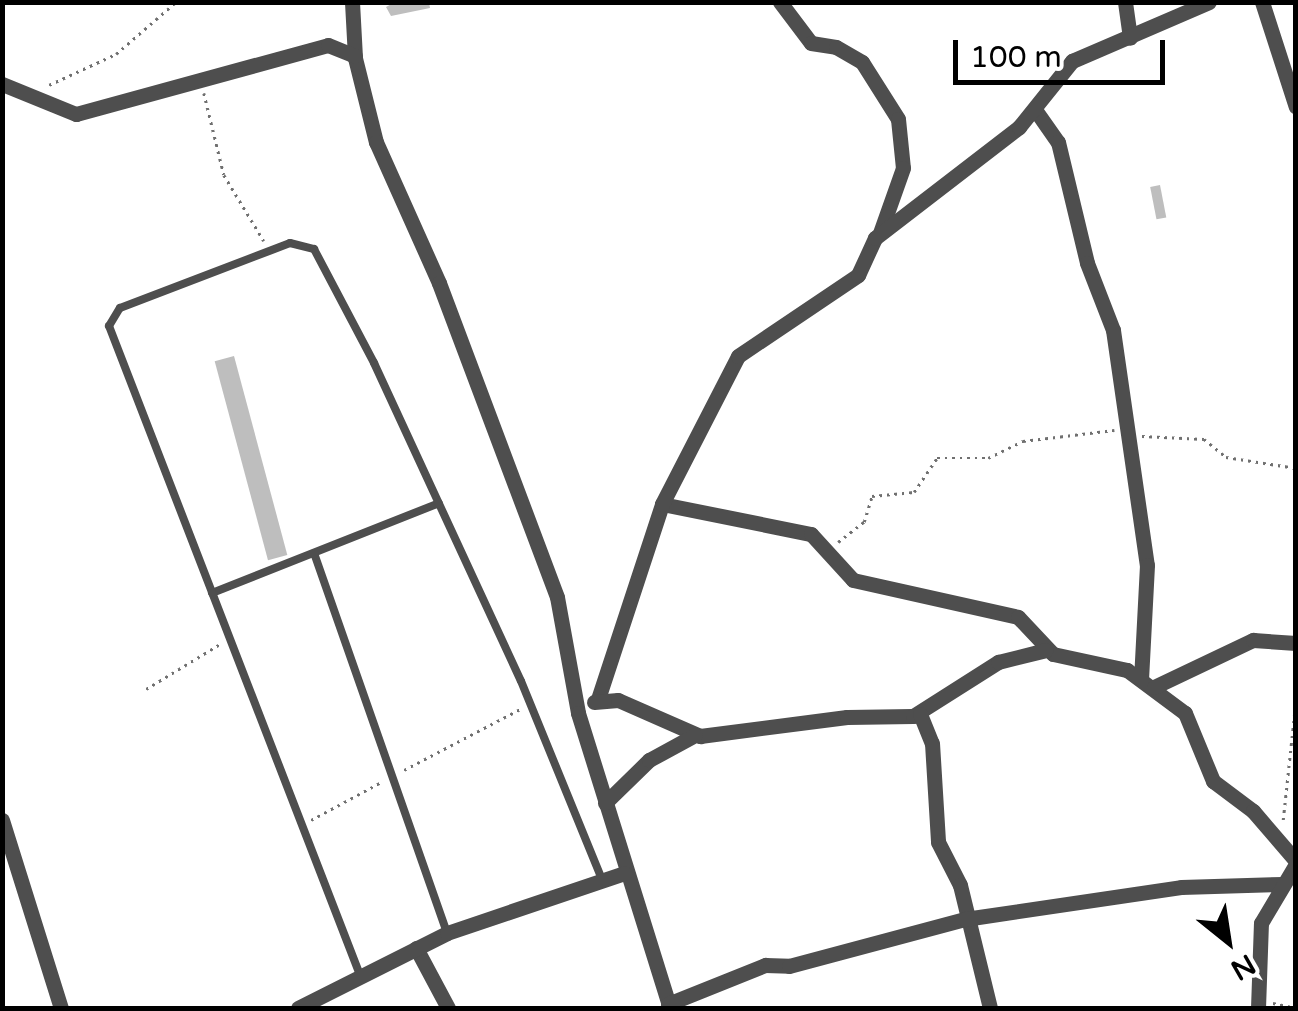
<!DOCTYPE html>
<html>
<head>
<meta charset="utf-8">
<style>
  body { margin:0 }
  #map { position:relative; width:1298px; height:1011px; overflow:hidden; background:#fff; font-family:"Varela Round",sans-serif }
  div>[style] { position:absolute }
  .building>* { inset:0; background:#bebebe; transform-origin:0 0 }
  .path>* { height:2.5px; margin-top:-1.25px; transform-origin:0; background:repeating-linear-gradient(90deg,#707070 0 2.5px,transparent 0 7.5px) }
  .service>* { height:8px; margin:-4px; padding:0 4px; transform-origin:4px; border-radius:4px; background:#4e4e4e }
  .minor>* { height:15px; margin:-7.5px; padding:0 7.5px; transform-origin:7.5px; border-radius:7.5px; background:#4e4e4e }
  span { translate:-50% -50%; white-space:nowrap; text-align:center; line-height:1.15; -webkit-text-stroke:8px #fff; paint-order:stroke }
  .frame { position:absolute; inset:0; border:5px solid #000; pointer-events:none }
  .north { position:absolute; left:1178px; top:891px; width:100px; height:100px; -webkit-text-stroke:8px #fff; paint-order:stroke; rotate:150deg; font-size:28px; font-weight:700; line-height:40px; text-align:center; color:#000 }
  .north::after { content:''; display:block; margin:auto; width:35px; height:45px; background:#000; clip-path:polygon(50% 0,100% 100%,50% 72%,0 100%) }
  .scale { position:absolute; left:953px; top:40px; width:212px; height:45px; box-sizing:border-box; border:5px solid #000; border-top:0; padding-left:12px; font-size:30px; line-height:35px; white-space:nowrap; color:#000; -webkit-text-stroke:8px #fff; paint-order:stroke }
</style>
</head>
<body>
<div id="map">
  <div class="building">
    <div style="clip-path:polygon(395px 2px,429px 2px,430px 8px,391px 16px,386px 7px)"></div>
    <div style="left:1160px;top:185px;width:33px;height:10px;rotate:79deg"></div>
    <div style="left:234px;top:356px;width:206px;height:20px;rotate:75deg"></div>
  </div>
  <div class="path">
    <div style="left:49px;top:85px;width:74px;rotate:-24.8deg"></div>
    <div style="left:116px;top:54px;width:79px;rotate:-40.9deg"></div>
    <div style="left:204px;top:93px;width:84px;rotate:76.3deg"></div>
    <div style="left:224px;top:175px;width:77px;rotate:58.8deg"></div>
    <div style="left:1142px;top:436px;width:62px;rotate:2.8deg"></div>
    <div style="left:1204px;top:439px;width:28px;rotate:39deg"></div>
    <div style="left:1226px;top:457px;width:71px;rotate:8.9deg"></div>
    <div style="left:838px;top:542px;width:33px;rotate:-38deg"></div>
    <div style="left:864px;top:522px;width:27px;rotate:-73deg"></div>
    <div style="left:872px;top:496px;width:42px;rotate:-5.4deg"></div>
    <div style="left:914px;top:492px;width:41px;rotate:-55.9deg"></div>
    <div style="left:937px;top:458px;width:51px"></div>
    <div style="left:988px;top:458px;width:39px;rotate:-26deg"></div>
    <div style="left:1023px;top:441px;width:92px;rotate:-6.9deg"></div>
    <div style="left:146px;top:689px;width:87px;rotate:-31.3deg"></div>
    <div style="left:404px;top:770px;width:131px;rotate:-27.7deg"></div>
    <div style="left:311px;top:820px;width:82px;rotate:-28.4deg"></div>
    <div style="left:1283px;top:820px;width:123px;rotate:-83.9deg"></div>
    <div style="left:1273px;top:1003px;width:24px;rotate:12deg"></div>
  </div>
  <div class="service">
    <div style="left:314px;top:553px;width:403px;rotate:70.7deg"></div>
    <div style="left:212px;top:593px;width:244px;rotate:-21.6deg"></div>
    <div style="left:360px;top:975px;width:696px;rotate:-111.14deg"></div>
    <div style="left:109px;top:326px;width:21px;rotate:-59deg"></div>
    <div style="left:120px;top:308px;width:182px;rotate:-20.9deg"></div>
    <div style="left:290px;top:243px;width:25px;rotate:14deg"></div>
    <div style="left:314px;top:249px;width:129px;rotate:62.2deg"></div>
    <div style="left:374px;top:363px;width:350px;rotate:65.2deg"></div>
    <div style="left:521px;top:681px;width:212px;rotate:67.8deg"></div>
  </div>
  <div class="minor">
    <div style="left:352px;top:2px;width:56px;rotate:86.9deg"></div>
    <div style="left:355px;top:58px;width:87px;rotate:76deg"></div>
    <div style="left:376px;top:142px;width:154px;rotate:65.9deg"></div>
    <div style="left:439px;top:283px;width:335px;rotate:69.4deg"></div>
    <div style="left:557px;top:597px;width:118px;rotate:79.7deg"></div>
    <div style="left:578px;top:713px;width:309px;rotate:72.7deg"></div>
    <div style="left:780px;top:2px;width:51px;rotate:52.9deg"></div>
    <div style="left:811px;top:43px;width:25px;rotate:9deg"></div>
    <div style="left:836px;top:47px;width:30px;rotate:30deg"></div>
    <div style="left:862px;top:62px;width:67px;rotate:57.7deg"></div>
    <div style="left:898px;top:119px;width:49px;rotate:84.2deg"></div>
    <div style="left:903px;top:168px;width:69px;rotate:109.5deg"></div>
    <div style="left:1125px;top:2px;width:36px;rotate:82deg"></div>
    <div style="left:1262px;top:2px;width:110px;rotate:72.1deg"></div>
    <div style="left:2px;top:84px;width:80px;rotate:22.1deg"></div>
    <div style="left:76px;top:114px;width:261px;rotate:-15.3deg"></div>
    <div style="left:328px;top:45px;width:29px;rotate:22deg"></div>
    <div style="left:1036px;top:111px;width:38px;rotate:55deg"></div>
    <div style="left:1058px;top:142px;width:124px;rotate:76.5deg"></div>
    <div style="left:1087px;top:263px;width:72px;rotate:68.8deg"></div>
    <div style="left:1113px;top:330px;width:237px;rotate:81.8deg"></div>
    <div style="left:1147px;top:565px;width:114px;rotate:93deg"></div>
    <div style="left:662px;top:504px;width:152px;rotate:11.4deg"></div>
    <div style="left:811px;top:534px;width:62px;rotate:47.6deg"></div>
    <div style="left:853px;top:580px;width:169px;rotate:12.6deg"></div>
    <div style="left:1018px;top:617px;width:51px;rotate:46.6deg"></div>
    <div style="left:1053px;top:654px;width:76px;rotate:12.2deg"></div>
    <div style="left:1127px;top:670px;width:72px;rotate:36.6deg"></div>
    <div style="left:1185px;top:713px;width:74px;rotate:67.6deg"></div>
    <div style="left:1213px;top:781px;width:50px;rotate:36.9deg"></div>
    <div style="left:1253px;top:811px;width:66px;rotate:49.3deg"></div>
    <div style="left:1154px;top:687px;width:110px;rotate:-25.4deg"></div>
    <div style="left:1253px;top:640px;width:43px;rotate:4deg"></div>
    <div style="left:598px;top:699px;width:205px;rotate:-71.8deg"></div>
    <div style="left:662px;top:504px;width:166px;rotate:-62.8deg"></div>
    <div style="left:738px;top:356px;width:145px;rotate:-34deg"></div>
    <div style="left:858px;top:275px;width:41px;rotate:-65.3deg"></div>
    <div style="left:875px;top:238px;width:182px;rotate:-37.6deg"></div>
    <div style="left:1019px;top:127px;width:85px;rotate:-51.2deg"></div>
    <div style="left:1072px;top:61px;width:149px;rotate:-23.3deg"></div>
    <div style="left:594px;top:702px;width:24px;rotate:-5deg"></div>
    <div style="left:618px;top:700px;width:90px;rotate:23.7deg"></div>
    <div style="left:700px;top:736px;width:148px;rotate:-7.4deg"></div>
    <div style="left:847px;top:717px;width:66px;rotate:-0.9deg"></div>
    <div style="left:913px;top:716px;width:101px;rotate:-32.4deg"></div>
    <div style="left:998px;top:662px;width:49px;rotate:-14deg"></div>
    <div style="left:920px;top:714px;width:31px;rotate:68deg"></div>
    <div style="left:932px;top:743px;width:99px;rotate:86.5deg"></div>
    <div style="left:938px;top:842px;width:48px;rotate:62.9deg"></div>
    <div style="left:960px;top:885px;width:127px;rotate:76.3deg"></div>
    <div style="left:605px;top:803px;width:62px;rotate:-44.3deg"></div>
    <div style="left:649px;top:760px;width:52px;rotate:-28.5deg"></div>
    <div style="left:2px;top:820px;width:197px;rotate:72.6deg"></div>
    <div style="left:416px;top:948px;width:68px;rotate:61.9deg"></div>
    <div style="left:668px;top:1004px;width:105px;rotate:-21.9deg"></div>
    <div style="left:765px;top:965px;width:24px;rotate:2deg"></div>
    <div style="left:789px;top:966px;width:182px;rotate:-15deg"></div>
    <div style="left:965px;top:919px;width:218px;rotate:-8.4deg"></div>
    <div style="left:1181px;top:887px;width:102px;rotate:-1.7deg"></div>
    <div style="left:298px;top:1008px;width:167px;rotate:-26.7deg"></div>
    <div style="left:447px;top:933px;width:187px;rotate:-18.7deg"></div>
    <div style="left:1258px;top:1008px;width:85px;rotate:-88deg"></div>
    <div style="left:1261px;top:923px;width:69px;rotate:-59.3deg"></div>
  </div>
  <div class="frame"></div>
  <div class="north">N</div>
  <div class="scale">100 m</div>
</div>
</body>
</html>
